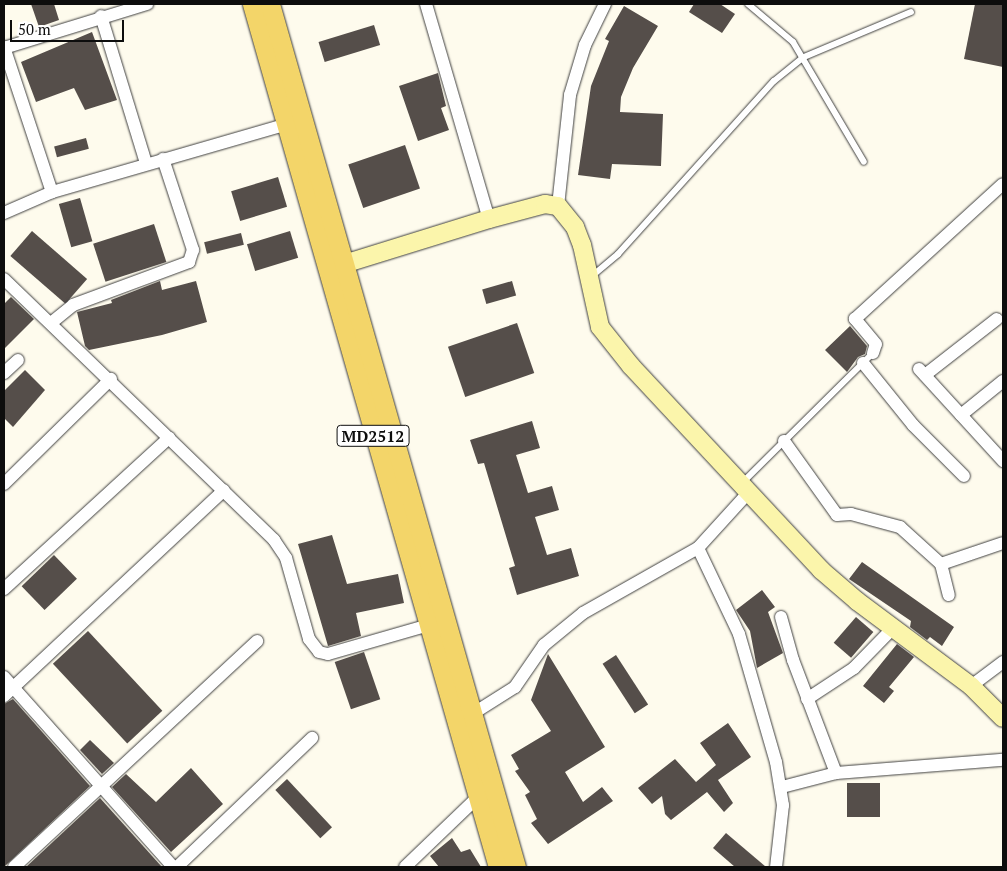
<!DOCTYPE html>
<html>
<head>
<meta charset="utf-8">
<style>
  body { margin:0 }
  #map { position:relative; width:1007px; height:871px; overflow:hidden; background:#fefbed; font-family:"PT Serif",serif }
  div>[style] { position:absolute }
  .building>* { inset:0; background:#554e4a; transform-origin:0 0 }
  .roads { filter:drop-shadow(0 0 1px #404040) drop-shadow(0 0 1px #404040) }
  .lane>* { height:6px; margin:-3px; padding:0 3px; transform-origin:3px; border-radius:3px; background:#fff }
  .street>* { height:12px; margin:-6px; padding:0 6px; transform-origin:6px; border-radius:6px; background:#fff }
  .secondary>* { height:18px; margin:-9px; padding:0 9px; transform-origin:9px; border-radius:9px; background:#fbf5ab }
  .primary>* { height:19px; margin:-9.5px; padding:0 9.5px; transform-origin:9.5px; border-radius:9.5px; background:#f3d569 }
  span { translate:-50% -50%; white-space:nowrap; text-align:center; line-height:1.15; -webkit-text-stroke:5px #fff; paint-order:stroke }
  .shield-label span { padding:1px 4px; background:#fff; border:1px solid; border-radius:4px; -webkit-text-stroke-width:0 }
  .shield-label { font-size:16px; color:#0d0d0d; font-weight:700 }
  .frame { position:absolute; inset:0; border:5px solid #0d0d0d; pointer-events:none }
  .scale { position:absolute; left:10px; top:20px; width:114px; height:22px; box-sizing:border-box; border:2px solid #0d0d0d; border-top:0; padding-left:6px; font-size:15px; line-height:18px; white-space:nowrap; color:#0d0d0d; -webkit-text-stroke:4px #fff; paint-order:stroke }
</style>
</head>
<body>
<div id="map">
  <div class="building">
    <div style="clip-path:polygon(31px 4px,54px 4px,59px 20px,39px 27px)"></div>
    <div style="clip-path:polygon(694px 4px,720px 4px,735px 14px,722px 33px,689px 12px)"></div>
    <div style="clip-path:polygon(975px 4px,1003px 4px,1003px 67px,964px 59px)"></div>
    <div style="clip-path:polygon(624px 6px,658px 26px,633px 68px,621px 97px,620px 112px,663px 114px,661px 166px,612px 164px,610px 179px,578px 175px,591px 86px,609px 41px,605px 39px)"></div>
    <div style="left:374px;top:25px;width:21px;height:58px;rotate:73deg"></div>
    <div style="clip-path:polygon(92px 32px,117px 100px,85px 110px,74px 88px,36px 102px,21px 62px)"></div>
    <div style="clip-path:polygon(438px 73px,446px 106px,441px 108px,449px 130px,418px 141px,399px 86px)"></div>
    <div style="left:86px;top:138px;width:11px;height:33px;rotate:75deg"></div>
    <div style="left:405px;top:145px;width:46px;height:60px;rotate:71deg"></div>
    <div style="left:278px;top:177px;width:31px;height:49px;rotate:73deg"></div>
    <div style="left:80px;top:198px;width:45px;height:22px;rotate:74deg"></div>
    <div style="left:154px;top:224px;width:40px;height:64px;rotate:72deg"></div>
    <div style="left:32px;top:231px;width:73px;height:33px;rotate:41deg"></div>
    <div style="left:290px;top:231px;width:28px;height:45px;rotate:73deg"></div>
    <div style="left:241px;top:233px;width:12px;height:38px;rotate:76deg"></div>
    <div style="clip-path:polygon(160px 281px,162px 290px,196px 281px,207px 322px,162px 335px,89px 350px,85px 346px,77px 312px,112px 303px,111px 300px)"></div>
    <div style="left:512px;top:281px;width:15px;height:31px;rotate:74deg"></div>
    <div style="clip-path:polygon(11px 297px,34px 319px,4px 349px,4px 304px)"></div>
    <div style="left:517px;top:323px;width:53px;height:73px;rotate:71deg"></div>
    <div style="clip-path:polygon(850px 326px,867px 346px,865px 354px,858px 357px,847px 372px,825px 350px)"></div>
    <div style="clip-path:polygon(25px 370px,45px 390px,13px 427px,4px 418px,4px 391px)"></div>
    <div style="clip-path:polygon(532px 421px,540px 448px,516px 455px,528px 493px,552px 486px,559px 510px,535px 517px,547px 555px,571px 548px,579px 576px,517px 595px,509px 568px,515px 566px,484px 463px,478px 464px,470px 440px)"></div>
    <div style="clip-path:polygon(332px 535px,347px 584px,398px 574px,404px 603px,356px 613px,361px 636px,328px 646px,298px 544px)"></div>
    <div style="left:54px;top:555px;width:33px;height:45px;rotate:46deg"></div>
    <div style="clip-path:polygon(862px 562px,954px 627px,942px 646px,930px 637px,927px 640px,910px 627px,911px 621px,849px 579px)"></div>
    <div style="clip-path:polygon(762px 590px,775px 607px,768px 612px,783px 653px,757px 668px,750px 631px,736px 610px)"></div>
    <div style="left:856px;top:617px;width:23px;height:34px;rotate:41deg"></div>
    <div style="left:88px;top:631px;width:109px;height:48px;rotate:47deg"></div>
    <div style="clip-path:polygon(897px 644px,914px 657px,889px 687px,894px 691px,884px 703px,863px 686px)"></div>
    <div style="left:364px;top:652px;width:50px;height:31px;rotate:71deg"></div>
    <div style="clip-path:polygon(548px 654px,605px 747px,565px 772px,583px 802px,602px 787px,613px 801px,548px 844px,531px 823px,537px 819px,525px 795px,530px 792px,515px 771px,519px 769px,511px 755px,551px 731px,531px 700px)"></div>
    <div style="left:616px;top:655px;width:59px;height:16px;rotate:57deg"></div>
    <div style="clip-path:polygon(13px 699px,90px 786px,4px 867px,4px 704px)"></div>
    <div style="clip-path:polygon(728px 723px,751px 757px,718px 780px,733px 803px,724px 812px,707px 792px,671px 820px,665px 814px,662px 796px,652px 804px,638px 788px,675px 759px,696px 782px,716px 765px,700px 743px)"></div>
    <div style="clip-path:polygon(90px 740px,114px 763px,102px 774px,80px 750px)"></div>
    <div style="clip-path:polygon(191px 768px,223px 804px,171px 852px,112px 787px,126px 774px,156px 802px)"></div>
    <div style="left:287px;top:779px;width:66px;height:16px;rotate:47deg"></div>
    <div style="left:880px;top:783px;width:34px;height:33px;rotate:90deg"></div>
    <div style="clip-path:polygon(100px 798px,162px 867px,26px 867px)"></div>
    <div style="clip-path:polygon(726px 833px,766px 867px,735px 867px,713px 848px)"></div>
    <div style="clip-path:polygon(452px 838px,461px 852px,470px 849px,481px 867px,439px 867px,430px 856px)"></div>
  </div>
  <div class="roads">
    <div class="lane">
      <div style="left:748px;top:4px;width:59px;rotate:40.2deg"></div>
      <div style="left:793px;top:42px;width:139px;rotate:59.4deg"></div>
      <div style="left:592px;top:276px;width:34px;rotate:-40deg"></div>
      <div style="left:618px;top:254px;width:233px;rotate:-48deg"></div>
      <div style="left:774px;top:81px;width:38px;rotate:-39deg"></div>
      <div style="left:804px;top:57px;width:116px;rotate:-22.8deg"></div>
      <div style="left:742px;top:483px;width:185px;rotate:-44.8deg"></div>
    </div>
    <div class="street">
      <div style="left:426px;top:4px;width:224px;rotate:73.7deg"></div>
      <div style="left:101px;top:16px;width:154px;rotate:73deg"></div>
      <div style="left:4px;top:47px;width:153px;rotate:71.7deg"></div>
      <div style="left:4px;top:48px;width:150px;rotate:-17.1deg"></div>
      <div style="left:558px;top:206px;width:112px;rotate:-83.8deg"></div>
      <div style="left:570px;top:95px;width:52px;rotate:-73.3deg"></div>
      <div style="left:585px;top:45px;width:46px;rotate:-64deg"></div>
      <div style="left:4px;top:213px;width:52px;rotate:-23.6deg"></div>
      <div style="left:52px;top:192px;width:241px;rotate:-16.1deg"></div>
      <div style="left:4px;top:279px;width:376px;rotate:44deg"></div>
      <div style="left:274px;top:540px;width:22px;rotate:56deg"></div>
      <div style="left:286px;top:558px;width:84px;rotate:74.1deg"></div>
      <div style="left:309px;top:639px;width:16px;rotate:52deg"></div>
      <div style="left:319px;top:652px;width:9px;rotate:13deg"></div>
      <div style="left:328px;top:654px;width:105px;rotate:-16deg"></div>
      <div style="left:51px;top:323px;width:28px;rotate:-39deg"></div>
      <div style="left:73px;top:305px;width:124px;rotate:-20.3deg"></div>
      <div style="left:189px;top:262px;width:13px;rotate:-72deg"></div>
      <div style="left:193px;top:250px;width:96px;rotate:-108.2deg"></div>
      <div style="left:873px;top:353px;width:9px;rotate:-72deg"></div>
      <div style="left:876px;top:344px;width:33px;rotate:-130deg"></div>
      <div style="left:855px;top:319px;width:200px;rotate:-42.4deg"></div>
      <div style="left:863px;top:363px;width:80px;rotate:51.1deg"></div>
      <div style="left:913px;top:425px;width:72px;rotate:45deg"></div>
      <div style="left:919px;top:369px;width:125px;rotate:47.6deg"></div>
      <div style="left:4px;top:373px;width:19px;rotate:-43deg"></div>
      <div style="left:925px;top:375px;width:91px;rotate:-37.9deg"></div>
      <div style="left:961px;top:415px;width:54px;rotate:-39deg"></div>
      <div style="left:784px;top:441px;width:91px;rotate:54.4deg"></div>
      <div style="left:837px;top:515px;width:14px;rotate:-4deg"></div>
      <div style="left:851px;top:514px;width:51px;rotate:14.9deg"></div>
      <div style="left:900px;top:527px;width:55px;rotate:42.1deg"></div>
      <div style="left:941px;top:564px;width:65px;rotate:-18.7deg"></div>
      <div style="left:4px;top:484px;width:150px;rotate:-44.5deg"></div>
      <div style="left:698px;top:548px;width:95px;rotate:64.5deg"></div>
      <div style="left:739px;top:634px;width:133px;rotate:73.9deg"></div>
      <div style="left:776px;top:762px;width:44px;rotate:80.8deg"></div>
      <div style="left:783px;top:805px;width:62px;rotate:96.4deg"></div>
      <div style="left:941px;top:564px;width:32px;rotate:76deg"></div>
      <div style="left:4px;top:589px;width:224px;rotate:-42.5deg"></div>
      <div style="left:781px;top:617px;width:45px;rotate:74.4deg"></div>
      <div style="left:793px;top:660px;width:121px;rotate:69.2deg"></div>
      <div style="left:4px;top:677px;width:254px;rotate:48.3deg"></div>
      <div style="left:971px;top:686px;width:40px;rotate:-37deg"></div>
      <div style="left:4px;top:696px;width:301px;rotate:-43.1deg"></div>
      <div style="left:807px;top:699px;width:56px;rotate:-33.4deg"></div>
      <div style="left:854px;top:668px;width:57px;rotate:-45.7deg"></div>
      <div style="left:466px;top:718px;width:58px;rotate:-32.3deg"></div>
      <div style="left:515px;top:687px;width:51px;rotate:-55.4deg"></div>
      <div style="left:544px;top:645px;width:50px;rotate:-39.4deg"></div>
      <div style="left:583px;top:613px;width:132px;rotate:-29.5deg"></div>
      <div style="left:698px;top:548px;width:76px;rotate:-47.7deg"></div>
      <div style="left:782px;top:787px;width:56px;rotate:-14.5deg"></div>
      <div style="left:836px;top:773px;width:168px;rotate:-4.5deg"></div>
      <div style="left:14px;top:867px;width:332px;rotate:-42.9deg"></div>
      <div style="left:177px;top:867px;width:187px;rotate:-43.7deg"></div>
      <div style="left:405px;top:867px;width:101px;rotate:-43.8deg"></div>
    </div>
    <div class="secondary">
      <div style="left:331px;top:268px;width:165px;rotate:-17.2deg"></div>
      <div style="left:489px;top:219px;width:58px;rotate:-15deg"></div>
      <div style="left:545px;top:204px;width:13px;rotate:9deg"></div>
      <div style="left:558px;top:206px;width:27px;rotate:51deg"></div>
      <div style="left:575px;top:227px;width:19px;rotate:69deg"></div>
      <div style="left:582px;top:245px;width:84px;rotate:77.6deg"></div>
      <div style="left:600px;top:327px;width:50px;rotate:51.5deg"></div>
      <div style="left:631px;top:366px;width:279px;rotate:47deg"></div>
      <div style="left:821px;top:570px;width:48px;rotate:40.7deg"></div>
      <div style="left:857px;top:601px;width:142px;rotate:36.7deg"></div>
      <div style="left:971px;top:686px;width:45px;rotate:45deg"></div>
    </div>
    <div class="primary">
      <div style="left:252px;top:4px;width:897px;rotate:74.09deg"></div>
      <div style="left:270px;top:4px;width:897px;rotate:74.09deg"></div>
    </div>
  </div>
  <div class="shield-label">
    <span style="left:373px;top:436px">MD2512</span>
  </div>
  <div class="frame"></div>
  <div class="scale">50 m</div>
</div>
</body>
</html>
